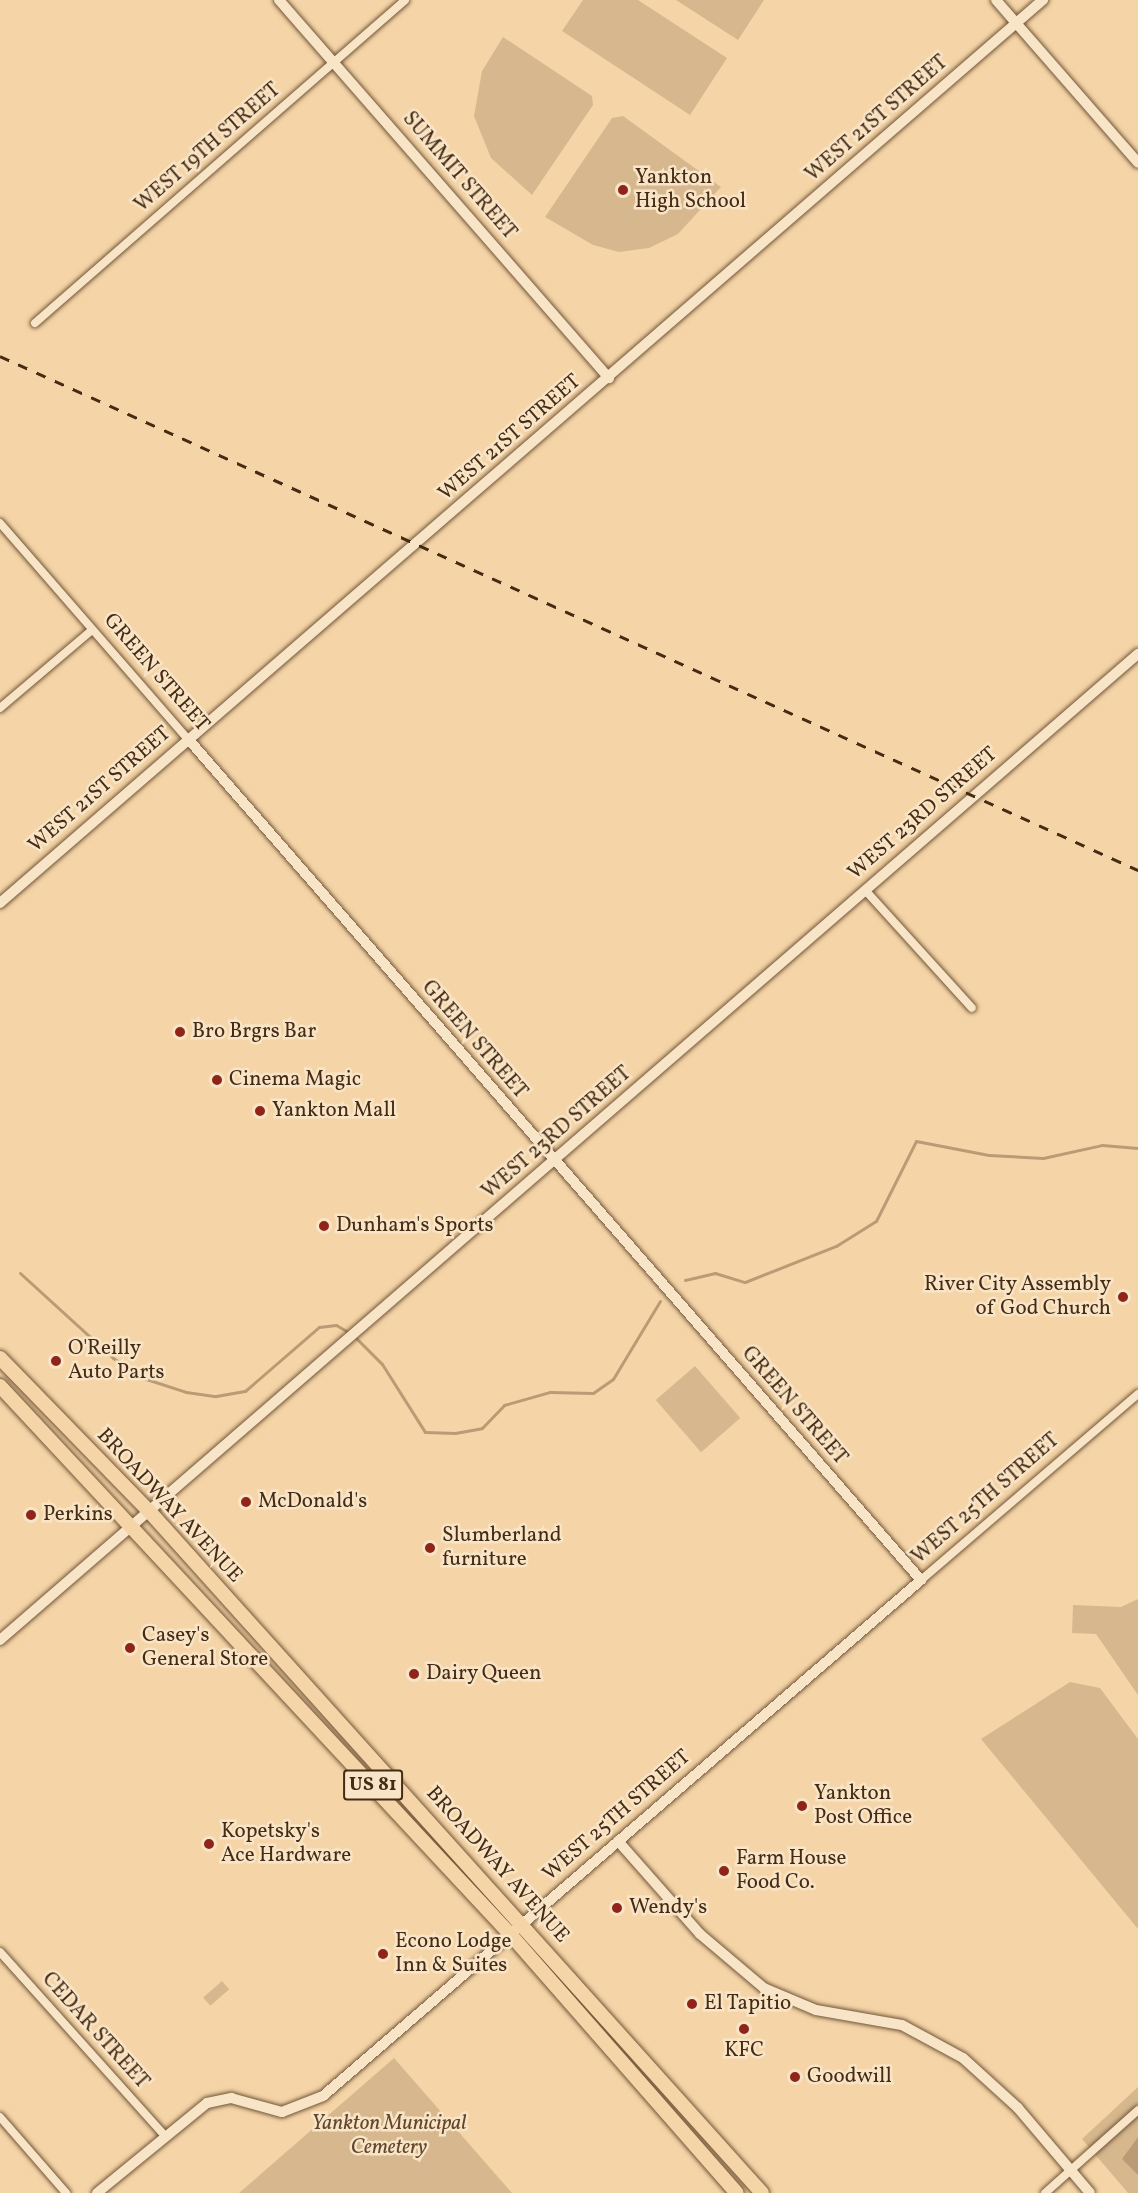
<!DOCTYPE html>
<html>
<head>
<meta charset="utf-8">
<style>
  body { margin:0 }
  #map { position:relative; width:1138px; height:2193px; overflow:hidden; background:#f5d5a7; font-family:Vollkorn,serif }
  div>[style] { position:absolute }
  .green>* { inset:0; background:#d7b88e; transform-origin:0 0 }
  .water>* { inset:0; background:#ba9b75 }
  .stream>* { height:3px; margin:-1.5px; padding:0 1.5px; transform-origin:1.5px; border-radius:1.5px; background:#ba9b75 }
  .roads { filter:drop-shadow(0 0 2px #725639) drop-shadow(0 0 2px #725639) }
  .minor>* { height:8px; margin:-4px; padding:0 4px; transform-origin:4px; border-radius:4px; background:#f8e4c6 }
  .tertiary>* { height:10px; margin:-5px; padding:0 5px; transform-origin:5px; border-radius:5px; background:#f8e4c6 }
  .trunk>* { height:14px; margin:-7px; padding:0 7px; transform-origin:7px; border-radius:7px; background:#f5d5a7 }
  .rail>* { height:3px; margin-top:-1.5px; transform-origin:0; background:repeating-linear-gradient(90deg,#462b14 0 10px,transparent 0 20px) }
  .dots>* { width:16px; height:16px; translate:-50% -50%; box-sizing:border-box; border:3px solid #f8e4c6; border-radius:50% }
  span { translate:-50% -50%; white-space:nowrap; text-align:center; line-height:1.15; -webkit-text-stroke:5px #f8e4c6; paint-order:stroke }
  .shield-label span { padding:2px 4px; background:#f8e4c6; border:2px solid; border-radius:4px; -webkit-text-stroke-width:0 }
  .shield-label { font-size:20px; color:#462b14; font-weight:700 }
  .street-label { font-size:21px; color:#462b14 }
  .poi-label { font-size:21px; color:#462b14 }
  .left { translate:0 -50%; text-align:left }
  .right { translate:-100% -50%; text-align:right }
  .park-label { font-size:21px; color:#63472c; font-style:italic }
</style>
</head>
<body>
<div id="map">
  <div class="green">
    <div style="clip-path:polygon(583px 0,638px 0,727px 58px,690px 115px,562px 31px)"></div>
    <div style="clip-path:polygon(676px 0,764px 0,738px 40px)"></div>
    <div style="clip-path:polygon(503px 37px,592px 96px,593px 105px,532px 195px,491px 158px,474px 116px,482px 71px)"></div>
    <div style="clip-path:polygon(623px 116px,721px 187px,678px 234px,649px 248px,619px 252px,593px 245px,545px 217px,612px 118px)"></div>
    <div style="left:695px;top:1366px;width:69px;height:52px;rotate:49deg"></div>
    <div style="clip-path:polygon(1138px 1599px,1138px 1695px,1096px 1634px,1072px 1633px,1073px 1605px,1121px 1607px)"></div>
    <div style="clip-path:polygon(1070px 1682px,1100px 1688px,1138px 1739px,1138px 1929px,981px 1739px)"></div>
    <div style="left:222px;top:1981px;width:11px;height:25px;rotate:49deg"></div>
    <div style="clip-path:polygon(394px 2058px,512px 2193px,239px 2193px)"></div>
    <div style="clip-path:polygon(1138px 2087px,1138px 2193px,1128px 2193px,1082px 2139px)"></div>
  </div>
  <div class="water">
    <div style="clip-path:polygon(1138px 2137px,1138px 2174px,1137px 2174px,1122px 2159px)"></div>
  </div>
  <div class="stream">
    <div style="left:20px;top:1273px;width:126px;rotate:42.4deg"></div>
    <div style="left:113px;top:1358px;width:36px;rotate:34deg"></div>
    <div style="left:143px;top:1378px;width:45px;rotate:18deg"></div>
    <div style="left:186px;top:1392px;width:30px;rotate:8deg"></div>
    <div style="left:216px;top:1396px;width:29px;rotate:-10deg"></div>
    <div style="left:245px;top:1391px;width:98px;rotate:-40.9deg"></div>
    <div style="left:319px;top:1327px;width:17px;rotate:-7deg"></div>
    <div style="left:336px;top:1325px;width:16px;rotate:30deg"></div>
    <div style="left:685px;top:1280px;width:31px;rotate:-13deg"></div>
    <div style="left:715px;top:1273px;width:31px;rotate:17deg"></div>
    <div style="left:745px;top:1282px;width:98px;rotate:-21.6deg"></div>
    <div style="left:836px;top:1246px;width:47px;rotate:-32deg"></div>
    <div style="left:876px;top:1221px;width:89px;rotate:-63.4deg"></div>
    <div style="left:916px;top:1141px;width:74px;rotate:10.9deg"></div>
    <div style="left:989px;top:1155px;width:54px;rotate:3.2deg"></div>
    <div style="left:1043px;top:1158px;width:60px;rotate:-12.4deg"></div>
    <div style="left:1102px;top:1145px;width:36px;rotate:5deg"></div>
    <div style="left:355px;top:1337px;width:38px;rotate:45deg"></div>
    <div style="left:382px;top:1364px;width:80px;rotate:57.7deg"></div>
    <div style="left:425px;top:1432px;width:30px;rotate:2deg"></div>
    <div style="left:455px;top:1433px;width:27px;rotate:-10deg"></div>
    <div style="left:482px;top:1428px;width:32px;rotate:-46deg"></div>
    <div style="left:504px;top:1405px;width:48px;rotate:-15.8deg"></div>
    <div style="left:550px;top:1392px;width:43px;rotate:1.3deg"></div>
    <div style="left:593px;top:1393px;width:24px;rotate:-35deg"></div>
    <div style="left:613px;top:1379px;width:91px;rotate:-58.9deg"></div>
  </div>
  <div class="roads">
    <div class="minor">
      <div style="left:35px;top:323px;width:491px;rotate:-41.1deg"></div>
      <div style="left:0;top:523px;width:286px;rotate:49deg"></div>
      <div style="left:0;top:708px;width:121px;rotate:-40.3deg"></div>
      <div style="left:865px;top:890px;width:159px;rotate:47.8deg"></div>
      <div style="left:921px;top:1580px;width:286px;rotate:-40.6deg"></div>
      <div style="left:0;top:1952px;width:246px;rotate:48.1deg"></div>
      <div style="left:0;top:2117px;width:101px;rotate:49deg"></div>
      <div style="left:1045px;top:2193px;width:125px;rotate:-41.7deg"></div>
    </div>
    <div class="tertiary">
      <div style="left:279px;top:0;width:502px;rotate:48.88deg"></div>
      <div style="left:996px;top:0;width:216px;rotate:48.9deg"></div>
      <div style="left:0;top:903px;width:1380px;rotate:-40.89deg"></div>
      <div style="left:0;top:1640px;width:1506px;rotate:-40.91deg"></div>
      <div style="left:618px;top:1841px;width:124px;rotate:48.6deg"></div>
      <div style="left:700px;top:1934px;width:84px;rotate:40.2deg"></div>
      <div style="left:764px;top:1988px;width:56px;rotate:22.9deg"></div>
      <div style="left:816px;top:2010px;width:87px;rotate:9.9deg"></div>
      <div style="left:902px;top:2025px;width:69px;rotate:28.4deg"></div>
      <div style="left:963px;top:2058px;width:74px;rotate:42.3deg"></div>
      <div style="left:1018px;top:2108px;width:111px;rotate:49.7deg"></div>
      <div style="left:97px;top:2193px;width:142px;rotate:-39.3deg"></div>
      <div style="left:207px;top:2103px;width:25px;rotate:-12deg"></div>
      <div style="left:231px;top:2098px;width:53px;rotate:15.4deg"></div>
      <div style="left:282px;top:2112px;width:44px;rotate:-21.3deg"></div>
      <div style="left:323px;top:2096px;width:790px;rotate:-40.79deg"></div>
      <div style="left:921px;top:1580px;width:1116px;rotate:-131.07deg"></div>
    </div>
    <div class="trunk">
      <div style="left:0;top:1358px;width:214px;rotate:45.8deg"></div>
      <div style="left:149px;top:1511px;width:917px;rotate:48.05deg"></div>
      <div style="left:0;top:1386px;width:749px;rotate:47.06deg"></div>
      <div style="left:510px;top:1934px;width:344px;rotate:48.8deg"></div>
    </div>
  </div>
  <div class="rail">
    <div style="left:0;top:356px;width:1249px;rotate:24.31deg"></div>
  </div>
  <div class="dots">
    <div style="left:623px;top:190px;background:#8f2418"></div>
    <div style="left:180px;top:1032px;background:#8f2418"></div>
    <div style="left:217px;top:1080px;background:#8f2418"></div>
    <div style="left:260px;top:1111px;background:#8f2418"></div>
    <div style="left:324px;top:1226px;background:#8f2418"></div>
    <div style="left:1123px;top:1297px;background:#8f2418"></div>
    <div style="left:56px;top:1361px;background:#8f2418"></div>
    <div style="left:246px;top:1502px;background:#8f2418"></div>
    <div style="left:31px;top:1515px;background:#8f2418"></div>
    <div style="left:430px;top:1548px;background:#8f2418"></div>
    <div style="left:130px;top:1648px;background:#8f2418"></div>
    <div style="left:414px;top:1674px;background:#8f2418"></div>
    <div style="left:802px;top:1806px;background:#8f2418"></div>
    <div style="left:209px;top:1844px;background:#8f2418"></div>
    <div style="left:724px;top:1871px;background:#8f2418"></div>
    <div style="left:617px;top:1908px;background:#8f2418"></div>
    <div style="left:383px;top:1954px;background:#8f2418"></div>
    <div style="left:692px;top:2004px;background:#8f2418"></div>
    <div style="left:744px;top:2029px;background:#8f2418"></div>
    <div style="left:795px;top:2077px;background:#8f2418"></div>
  </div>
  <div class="shield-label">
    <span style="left:373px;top:1785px">US 81</span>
  </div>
  <div class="street-label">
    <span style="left:877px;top:119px;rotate:-41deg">WEST 21ST STREET</span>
    <span style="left:208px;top:148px;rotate:-41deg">WEST 19TH STREET</span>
    <span style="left:459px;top:176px;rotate:49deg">SUMMIT STREET</span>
    <span style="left:510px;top:438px;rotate:-41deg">WEST 21ST STREET</span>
    <span style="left:156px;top:673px;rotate:49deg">GREEN STREET</span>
    <span style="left:100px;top:790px;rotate:-41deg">WEST 21ST STREET</span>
    <span style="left:923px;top:814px;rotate:-41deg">WEST 23RD STREET</span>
    <span style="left:474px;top:1040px;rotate:49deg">GREEN STREET</span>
    <span style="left:557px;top:1133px;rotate:-41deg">WEST 23RD STREET</span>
    <span style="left:794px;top:1406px;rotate:49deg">GREEN STREET</span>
    <span style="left:986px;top:1499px;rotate:-41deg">WEST 25TH STREET</span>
    <span style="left:169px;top:1506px;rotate:47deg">BROADWAY AVENUE</span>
    <span style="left:617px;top:1816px;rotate:-41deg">WEST 25TH STREET</span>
    <span style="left:497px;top:1865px;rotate:48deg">BROADWAY AVENUE</span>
    <span style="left:95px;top:2031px;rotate:48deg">CEDAR STREET</span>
  </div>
  <div class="poi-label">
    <span class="left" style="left:635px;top:190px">Yankton<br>High School</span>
    <span class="left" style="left:192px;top:1032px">Bro Brgrs Bar</span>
    <span class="left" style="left:229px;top:1080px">Cinema Magic</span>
    <span class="left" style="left:272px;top:1111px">Yankton Mall</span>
    <span class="left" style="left:336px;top:1226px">Dunham's Sports</span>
    <span class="right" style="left:1111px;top:1297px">River City Assembly<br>of God Church</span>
    <span class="left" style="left:68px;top:1361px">O'Reilly<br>Auto Parts</span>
    <span class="left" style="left:258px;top:1502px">McDonald's</span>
    <span class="left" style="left:43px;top:1515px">Perkins</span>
    <span class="left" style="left:442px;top:1548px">Slumberland<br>furniture</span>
    <span class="left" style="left:142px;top:1648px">Casey's<br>General Store</span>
    <span class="left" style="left:426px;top:1674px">Dairy Queen</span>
    <span class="left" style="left:814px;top:1806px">Yankton<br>Post Office</span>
    <span class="left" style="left:221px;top:1844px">Kopetsky's<br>Ace Hardware</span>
    <span class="left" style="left:736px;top:1871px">Farm House<br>Food Co.</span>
    <span class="left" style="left:629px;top:1908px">Wendy's</span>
    <span class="left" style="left:395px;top:1954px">Econo Lodge<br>Inn &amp; Suites</span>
    <span class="left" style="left:704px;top:2004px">El Tapitio</span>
    <span style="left:744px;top:2051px">KFC</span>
    <span class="left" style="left:807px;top:2077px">Goodwill</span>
  </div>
  <div class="park-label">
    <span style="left:389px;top:2136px">Yankton Municipal<br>Cemetery</span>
  </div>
</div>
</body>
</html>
